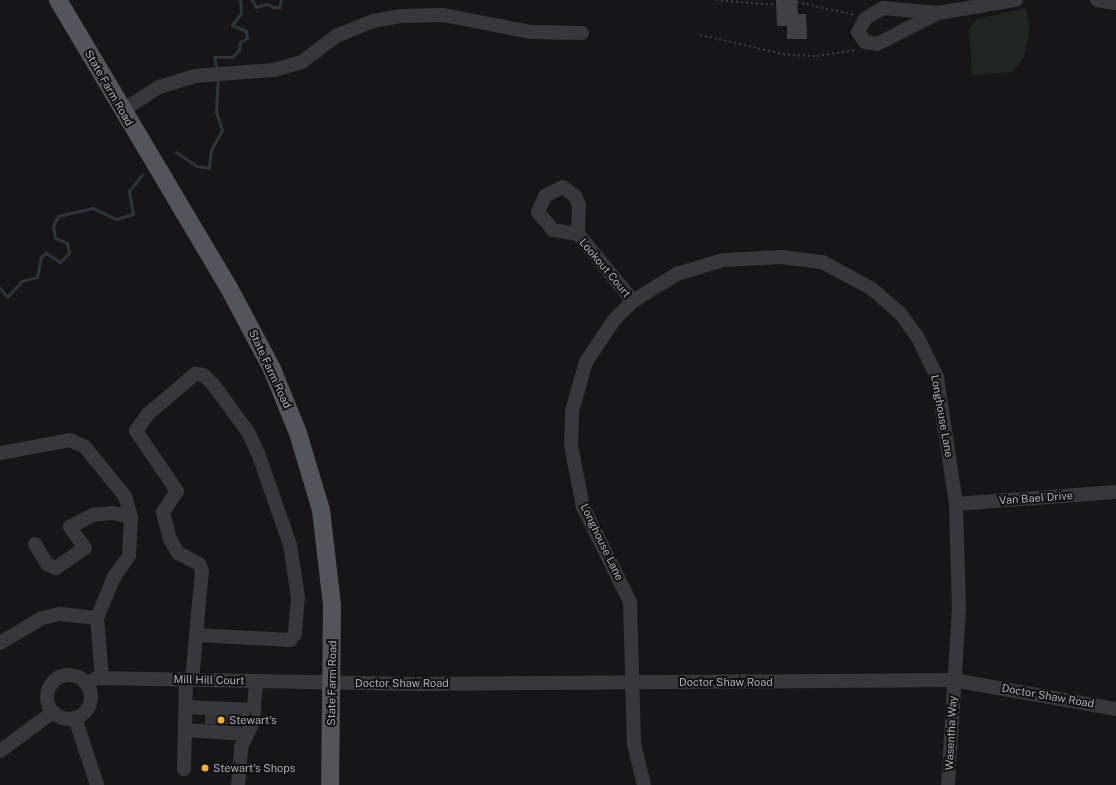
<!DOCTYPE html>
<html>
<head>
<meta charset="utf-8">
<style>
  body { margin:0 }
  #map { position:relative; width:1116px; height:785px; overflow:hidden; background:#161618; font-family:"Public Sans",sans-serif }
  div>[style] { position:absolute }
  .green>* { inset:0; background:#1e261f }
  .stream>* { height:3px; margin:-1.5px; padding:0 1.5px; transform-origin:1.5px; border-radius:1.5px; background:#2c353c }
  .building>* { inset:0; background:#404145 }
  .minor-tunnel>* { height:14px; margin-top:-7px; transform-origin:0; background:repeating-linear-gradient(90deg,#333438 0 14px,transparent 0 21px) }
  .path>* { height:1.5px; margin-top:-0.75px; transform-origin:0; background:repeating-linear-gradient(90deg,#3d3f44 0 2px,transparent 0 5px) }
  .minor>* { height:14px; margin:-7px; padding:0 7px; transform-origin:7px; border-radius:7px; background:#37383d }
  .minor>.ring { margin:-7px; padding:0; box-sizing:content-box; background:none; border:14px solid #37383d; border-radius:50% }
  .major>* { height:18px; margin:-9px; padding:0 9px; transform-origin:9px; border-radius:9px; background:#53555c }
  .dots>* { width:11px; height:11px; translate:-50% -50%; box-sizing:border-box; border:2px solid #111113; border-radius:50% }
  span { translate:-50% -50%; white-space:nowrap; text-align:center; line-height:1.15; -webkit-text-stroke:4px #111113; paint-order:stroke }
  .street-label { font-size:11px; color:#a8adb8 }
  .poi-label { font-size:11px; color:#a8adb8 }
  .left { translate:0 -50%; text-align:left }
</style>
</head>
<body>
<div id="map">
  <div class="green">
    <div style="clip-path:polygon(1026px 8px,1030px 29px,1023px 58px,1012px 72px,972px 75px,969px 29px,977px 19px)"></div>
  </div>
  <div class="stream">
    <div style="left:252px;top:0;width:8px;rotate:60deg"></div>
    <div style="left:256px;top:7px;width:11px;rotate:-15deg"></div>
    <div style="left:267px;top:4px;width:7px;rotate:27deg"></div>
    <div style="left:273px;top:7px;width:6px"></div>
    <div style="left:279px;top:7px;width:7px;rotate:-74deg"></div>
    <div style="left:217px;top:71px;width:14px;rotate:-102deg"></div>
    <div style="left:214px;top:57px;width:18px"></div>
    <div style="left:232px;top:57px;width:10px;rotate:-45deg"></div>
    <div style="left:239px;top:50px;width:8px;rotate:-83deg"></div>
    <div style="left:240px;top:42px;width:8px;rotate:-30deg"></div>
    <div style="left:247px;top:38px;width:7px;rotate:-98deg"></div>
    <div style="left:246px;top:31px;width:15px;rotate:-157deg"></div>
    <div style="left:232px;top:25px;width:15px;rotate:-53deg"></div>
    <div style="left:241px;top:13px;width:13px;rotate:-94deg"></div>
    <div style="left:176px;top:152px;width:25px;rotate:34deg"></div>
    <div style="left:197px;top:166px;width:12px;rotate:9deg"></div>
    <div style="left:209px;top:168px;width:18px;rotate:-84deg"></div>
    <div style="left:211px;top:150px;width:23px;rotate:-61deg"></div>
    <div style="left:222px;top:130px;width:19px;rotate:-108deg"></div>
    <div style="left:216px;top:112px;width:33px;rotate:-87deg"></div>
    <div style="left:0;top:288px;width:11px;rotate:52deg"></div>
    <div style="left:7px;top:297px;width:22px;rotate:-47deg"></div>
    <div style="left:22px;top:281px;width:16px;rotate:-15deg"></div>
    <div style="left:37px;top:277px;width:20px;rotate:-79deg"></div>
    <div style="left:41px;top:257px;width:6px;rotate:-39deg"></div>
    <div style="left:46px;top:253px;width:17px;rotate:33deg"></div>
    <div style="left:60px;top:262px;width:13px;rotate:-45deg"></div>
    <div style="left:69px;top:253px;width:10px;rotate:-101deg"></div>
    <div style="left:67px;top:243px;width:13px;rotate:-157deg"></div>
    <div style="left:55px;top:238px;width:12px;rotate:-99deg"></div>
    <div style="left:53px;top:226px;width:11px;rotate:-63deg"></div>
    <div style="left:58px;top:216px;width:36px;rotate:-13deg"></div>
    <div style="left:93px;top:208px;width:25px;rotate:26deg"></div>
    <div style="left:116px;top:219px;width:18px;rotate:-16deg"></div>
    <div style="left:133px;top:214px;width:23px;rotate:-100deg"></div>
    <div style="left:129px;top:191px;width:21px;rotate:-51deg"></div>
  </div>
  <div class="building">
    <div style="clip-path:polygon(776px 0,797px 0,798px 14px,806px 14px,807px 39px,787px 39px,787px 26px,777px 26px)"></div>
  </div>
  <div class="minor-tunnel">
    <div style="left:212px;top:724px;width:9px;rotate:-90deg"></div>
    <div style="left:229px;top:724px;width:8px;rotate:-90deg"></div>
  </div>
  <div class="path">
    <div style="left:716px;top:0;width:61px;rotate:4.7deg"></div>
    <div style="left:797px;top:2px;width:58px;rotate:12.8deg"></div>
    <div style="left:700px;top:35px;width:90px;rotate:12.8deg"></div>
    <div style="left:788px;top:55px;width:29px;rotate:2deg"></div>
    <div style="left:817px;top:56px;width:39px;rotate:-9deg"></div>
  </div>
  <div class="minor">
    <div style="left:1097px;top:0;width:19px;rotate:9deg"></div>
    <div style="left:938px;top:13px;width:55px;rotate:-174.8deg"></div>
    <div style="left:883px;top:8px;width:21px;rotate:149deg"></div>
    <div style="left:865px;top:19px;width:15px;rotate:118deg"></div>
    <div style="left:858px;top:32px;width:12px;rotate:55deg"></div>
    <div style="left:865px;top:42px;width:12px;rotate:9deg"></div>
    <div style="left:877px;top:44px;width:68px;rotate:-26.9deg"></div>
    <div style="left:938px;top:13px;width:79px;rotate:-9.5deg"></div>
    <div style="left:123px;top:110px;width:43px;rotate:-32.6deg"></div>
    <div style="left:159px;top:87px;width:37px;rotate:-17deg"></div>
    <div style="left:194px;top:76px;width:80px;rotate:-4.3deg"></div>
    <div style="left:274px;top:70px;width:29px;rotate:-16deg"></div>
    <div style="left:302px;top:62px;width:43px;rotate:-37.4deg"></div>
    <div style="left:336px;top:36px;width:40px;rotate:-22deg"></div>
    <div style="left:373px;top:21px;width:28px;rotate:-10deg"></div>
    <div style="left:401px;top:16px;width:42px;rotate:-1.4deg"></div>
    <div style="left:443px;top:15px;width:90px;rotate:10.9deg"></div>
    <div style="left:531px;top:32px;width:51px;rotate:1.1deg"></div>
    <div style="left:563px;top:187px;width:15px;rotate:37deg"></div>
    <div style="left:575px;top:196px;width:10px;rotate:66deg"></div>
    <div style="left:579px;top:205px;width:29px;rotate:92deg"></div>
    <div style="left:578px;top:234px;width:25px;rotate:-171deg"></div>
    <div style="left:553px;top:230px;width:23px;rotate:-130deg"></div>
    <div style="left:538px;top:212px;width:17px;rotate:-66deg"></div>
    <div style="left:545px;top:196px;width:20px;rotate:-27deg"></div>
    <div style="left:578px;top:234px;width:87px;rotate:50.6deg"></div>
    <div style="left:0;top:453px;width:71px;rotate:-10.5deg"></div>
    <div style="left:70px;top:440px;width:17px;rotate:25deg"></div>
    <div style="left:85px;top:447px;width:63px;rotate:50.8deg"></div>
    <div style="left:125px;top:496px;width:22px;rotate:74deg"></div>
    <div style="left:131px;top:517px;width:39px;rotate:93deg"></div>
    <div style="left:129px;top:556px;width:26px;rotate:126deg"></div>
    <div style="left:114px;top:577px;width:44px;rotate:112.5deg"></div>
    <div style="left:97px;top:618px;width:60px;rotate:85.2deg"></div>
    <div style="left:956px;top:504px;width:160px;rotate:-4.3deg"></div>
    <div style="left:35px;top:544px;width:23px;rotate:59deg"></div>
    <div style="left:47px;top:564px;width:10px;rotate:24deg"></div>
    <div style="left:56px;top:568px;width:35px;rotate:-35deg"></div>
    <div style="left:85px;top:548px;width:26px;rotate:-126deg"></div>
    <div style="left:70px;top:527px;width:26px;rotate:-28deg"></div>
    <div style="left:93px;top:515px;width:20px;rotate:-6deg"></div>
    <div style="left:113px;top:513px;width:18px;rotate:13deg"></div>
    <div style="left:0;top:643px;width:49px;rotate:-30.8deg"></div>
    <div style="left:42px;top:618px;width:18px;rotate:-13deg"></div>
    <div style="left:60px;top:614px;width:37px;rotate:6deg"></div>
    <div class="ring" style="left:47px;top:675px;width:30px;height:30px"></div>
    <div style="left:192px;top:680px;width:109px;rotate:-84.8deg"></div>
    <div style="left:202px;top:571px;width:8px;rotate:-113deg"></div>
    <div style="left:199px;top:564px;width:24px;rotate:-152deg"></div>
    <div style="left:178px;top:553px;width:16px;rotate:-120deg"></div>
    <div style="left:170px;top:539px;width:28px;rotate:-105deg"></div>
    <div style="left:163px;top:512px;width:25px;rotate:-56deg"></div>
    <div style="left:177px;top:491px;width:73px;rotate:-124.3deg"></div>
    <div style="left:136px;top:431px;width:21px;rotate:-55deg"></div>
    <div style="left:148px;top:414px;width:62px;rotate:-40.4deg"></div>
    <div style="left:195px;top:374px;width:8px;rotate:7deg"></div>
    <div style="left:203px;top:375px;width:12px;rotate:42deg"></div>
    <div style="left:212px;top:383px;width:61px;rotate:53.7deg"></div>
    <div style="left:248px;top:432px;width:23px;rotate:65deg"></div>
    <div style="left:258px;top:453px;width:97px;rotate:70.8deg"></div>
    <div style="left:290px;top:545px;width:53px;rotate:81.3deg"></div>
    <div style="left:298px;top:597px;width:37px;rotate:95deg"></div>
    <div style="left:295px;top:634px;width:8px;rotate:130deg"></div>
    <div style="left:290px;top:640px;width:94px;rotate:-177deg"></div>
    <div style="left:86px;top:684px;width:13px;rotate:-29deg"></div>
    <div style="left:97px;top:678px;width:317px;rotate:1.1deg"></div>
    <div style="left:414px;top:684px;width:539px;rotate:-0.43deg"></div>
    <div style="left:953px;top:680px;width:166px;rotate:10.1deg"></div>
    <div style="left:186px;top:707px;width:68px;rotate:2.5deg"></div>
    <div style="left:75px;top:718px;width:71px;rotate:71.8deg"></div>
    <div style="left:185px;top:730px;width:62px;rotate:3.7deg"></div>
    <div style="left:0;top:751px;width:66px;rotate:-36.3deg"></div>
    <div style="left:184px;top:769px;width:89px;rotate:-88.7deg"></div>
    <div style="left:238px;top:785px;width:38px;rotate:-85deg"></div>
    <div style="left:241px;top:747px;width:28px;rotate:-64deg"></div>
    <div style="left:253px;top:722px;width:41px;rotate:-85.8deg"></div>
    <div style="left:644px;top:785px;width:42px;rotate:-103.7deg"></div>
    <div style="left:634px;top:744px;width:142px;rotate:-91.6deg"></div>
    <div style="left:630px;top:602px;width:106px;rotate:-116.3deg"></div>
    <div style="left:583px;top:507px;width:63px;rotate:-101deg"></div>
    <div style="left:571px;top:445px;width:34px;rotate:-88deg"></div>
    <div style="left:572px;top:411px;width:51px;rotate:-74.1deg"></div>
    <div style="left:586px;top:362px;width:50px;rotate:-56.3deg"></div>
    <div style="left:614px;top:320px;width:27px;rotate:-45deg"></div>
    <div style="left:633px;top:301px;width:52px;rotate:-31.5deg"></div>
    <div style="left:677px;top:274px;width:48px;rotate:-16.9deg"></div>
    <div style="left:723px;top:260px;width:59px;rotate:-2.9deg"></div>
    <div style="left:782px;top:257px;width:40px;rotate:7.1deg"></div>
    <div style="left:822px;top:262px;width:55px;rotate:28deg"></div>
    <div style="left:871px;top:288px;width:38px;rotate:41deg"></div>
    <div style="left:900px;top:313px;width:29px;rotate:54deg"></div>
    <div style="left:917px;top:336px;width:46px;rotate:64deg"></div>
    <div style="left:937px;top:377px;width:128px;rotate:81.5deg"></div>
    <div style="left:956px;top:504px;width:105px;rotate:88.4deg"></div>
    <div style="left:959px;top:609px;width:176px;rotate:93.6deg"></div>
  </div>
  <div class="major">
    <div style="left:58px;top:0;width:335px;rotate:59.3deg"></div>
    <div style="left:229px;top:288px;width:92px;rotate:62deg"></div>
    <div style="left:272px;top:369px;width:69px;rotate:67.9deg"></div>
    <div style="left:298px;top:433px;width:80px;rotate:73.4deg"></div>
    <div style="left:321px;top:510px;width:96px;rotate:83.4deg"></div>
    <div style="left:332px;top:605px;width:180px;rotate:90.6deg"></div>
  </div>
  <div class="dots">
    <div style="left:221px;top:720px;background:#f2b134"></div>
    <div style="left:205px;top:768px;background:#f2b134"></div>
  </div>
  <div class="street-label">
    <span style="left:109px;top:88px;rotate:60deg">State Farm Road</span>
    <span style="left:605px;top:268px;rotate:50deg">Lookout Court</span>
    <span style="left:270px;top:369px;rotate:65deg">State Farm Road</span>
    <span style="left:942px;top:416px;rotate:80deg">Longhouse Lane</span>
    <span style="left:1036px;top:498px;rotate:-4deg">Van Bael Drive</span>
    <span style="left:602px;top:542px;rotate:64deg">Longhouse Lane</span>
    <span style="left:209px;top:680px;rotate:1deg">Mill Hill Court</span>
    <span style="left:726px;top:682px">Doctor Shaw Road</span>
    <span style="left:332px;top:683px;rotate:-89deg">State Farm Road</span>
    <span style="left:402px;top:683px">Doctor Shaw Road</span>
    <span style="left:1048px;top:696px;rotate:10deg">Doctor Shaw Road</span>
    <span style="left:951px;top:733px;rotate:-87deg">Wasentha Way</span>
  </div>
  <div class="poi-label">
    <span class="left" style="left:229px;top:720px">Stewart's</span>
    <span class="left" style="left:213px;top:768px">Stewart's Shops</span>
  </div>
</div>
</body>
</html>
